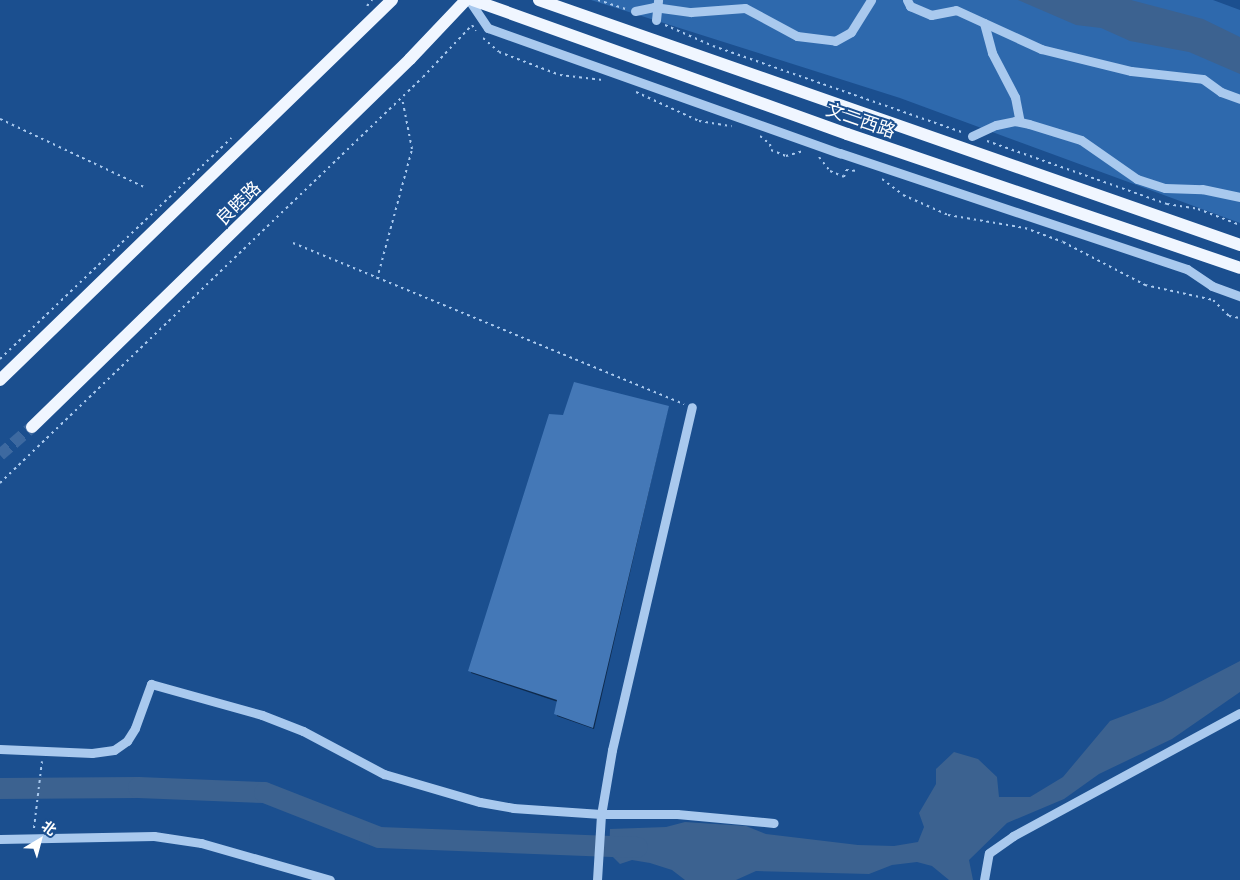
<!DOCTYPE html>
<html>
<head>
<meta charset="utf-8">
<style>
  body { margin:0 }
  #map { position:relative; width:1240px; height:880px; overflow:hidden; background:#1b4f8f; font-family:"Open Sans","Noto Sans SC",sans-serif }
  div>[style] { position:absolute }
  .green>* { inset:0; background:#2e69ad }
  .water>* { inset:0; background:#3c6290 }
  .shadow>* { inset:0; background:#0007 }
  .river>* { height:21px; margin:-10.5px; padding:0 10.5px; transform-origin:10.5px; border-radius:10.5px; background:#3c6290 }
  .building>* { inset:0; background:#4478b7 }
  .major-tunnel>* { height:12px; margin-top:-6px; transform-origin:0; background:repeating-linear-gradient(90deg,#3d69a0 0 12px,transparent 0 18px) }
  .path>* { height:2px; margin-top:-1px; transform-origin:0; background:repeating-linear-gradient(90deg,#a9c9ee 0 2.5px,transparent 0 6.5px) }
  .minor>* { height:9px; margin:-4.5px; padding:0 4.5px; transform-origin:4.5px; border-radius:4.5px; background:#a9c9ee }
  .major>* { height:12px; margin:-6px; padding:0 6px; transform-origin:6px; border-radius:6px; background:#f0f6ff }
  span { translate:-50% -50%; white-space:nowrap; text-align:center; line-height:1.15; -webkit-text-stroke:4px #1b4f8f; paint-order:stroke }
  .street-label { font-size:18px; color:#fff }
  .north { position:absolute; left:15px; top:815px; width:50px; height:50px; -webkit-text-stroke:4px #1b4f8f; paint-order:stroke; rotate:37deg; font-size:14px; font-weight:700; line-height:20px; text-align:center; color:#fff }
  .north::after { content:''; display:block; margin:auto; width:18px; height:22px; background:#fff; clip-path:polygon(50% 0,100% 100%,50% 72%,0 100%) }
</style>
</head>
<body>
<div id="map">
  <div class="green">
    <div style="clip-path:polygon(591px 0,1213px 0,1240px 10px,1240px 223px,900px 98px)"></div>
  </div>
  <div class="water">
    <div style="clip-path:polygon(1018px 0,1131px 0,1203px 19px,1240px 37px,1240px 74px,1189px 52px,1130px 41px,1101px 28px,1076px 25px)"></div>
    <div style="clip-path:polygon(1240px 661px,1240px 692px,1172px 739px,1099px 774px,1064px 799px,1007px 823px,969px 860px,973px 880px,949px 880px,932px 866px,917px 862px,892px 865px,869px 874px,756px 871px,736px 880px,685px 880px,672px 870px,650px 863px,632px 860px,620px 864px,609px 853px,610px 829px,666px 827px,685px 822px,746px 826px,766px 834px,858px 845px,894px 846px,918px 842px,924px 827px,919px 813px,936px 784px,936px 769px,954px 752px,978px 759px,997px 777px,999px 797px,1030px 797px,1063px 777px,1110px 721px,1163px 701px)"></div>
  </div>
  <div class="shadow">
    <div style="clip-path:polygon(668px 408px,594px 729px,557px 716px,558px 702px,471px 673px,564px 416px)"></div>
  </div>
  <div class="river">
    <div style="left:0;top:788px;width:138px;rotate:-0.4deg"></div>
    <div style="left:138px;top:787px;width:126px;rotate:2.3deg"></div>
    <div style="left:264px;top:792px;width:123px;rotate:21.4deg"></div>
    <div style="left:379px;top:837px;width:258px;rotate:2.2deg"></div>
  </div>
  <div class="building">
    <div style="clip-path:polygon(574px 382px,669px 406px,593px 728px,554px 714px,557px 700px,468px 671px,549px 414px,563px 415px)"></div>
  </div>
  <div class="major-tunnel">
    <div style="left:0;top:455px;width:43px;rotate:-41.2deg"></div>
  </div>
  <div class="path">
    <div style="left:598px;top:0;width:29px;rotate:18deg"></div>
    <div style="left:367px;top:6px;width:8px;rotate:-50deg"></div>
    <div style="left:472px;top:25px;width:7px;rotate:56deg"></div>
    <div style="left:665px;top:25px;width:52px;rotate:23.6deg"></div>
    <div style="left:713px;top:46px;width:266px;rotate:19.1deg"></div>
    <div style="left:483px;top:38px;width:21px;rotate:41deg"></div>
    <div style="left:499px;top:52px;width:65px;rotate:20.7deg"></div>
    <div style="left:560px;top:75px;width:43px;rotate:6.6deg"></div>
    <div style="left:636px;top:92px;width:69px;rotate:24.7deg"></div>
    <div style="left:699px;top:121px;width:33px;rotate:9deg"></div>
    <div style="left:0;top:119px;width:159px;rotate:25.3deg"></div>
    <div style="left:760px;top:136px;width:13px;rotate:39deg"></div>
    <div style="left:770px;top:144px;width:6px;rotate:81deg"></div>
    <div style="left:771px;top:150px;width:16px;rotate:22deg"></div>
    <div style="left:786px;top:156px;width:18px;rotate:-16deg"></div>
    <div style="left:987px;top:141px;width:191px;rotate:19.3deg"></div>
    <div style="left:1167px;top:204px;width:31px;rotate:9deg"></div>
    <div style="left:1198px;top:209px;width:45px;rotate:20.9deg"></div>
    <div style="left:819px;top:157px;width:18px;rotate:52deg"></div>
    <div style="left:830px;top:171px;width:15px;rotate:23deg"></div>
    <div style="left:844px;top:177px;width:7px;rotate:-74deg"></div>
    <div style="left:846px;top:170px;width:12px;rotate:5deg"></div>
    <div style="left:882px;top:179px;width:26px;rotate:37deg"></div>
    <div style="left:903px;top:195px;width:49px;rotate:24deg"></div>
    <div style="left:948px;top:215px;width:78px;rotate:9.6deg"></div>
    <div style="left:1025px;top:228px;width:40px;rotate:20.2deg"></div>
    <div style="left:1063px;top:242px;width:93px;rotate:27.7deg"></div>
    <div style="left:1145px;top:285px;width:70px;rotate:12.4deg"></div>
    <div style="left:1213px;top:300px;width:23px;rotate:45deg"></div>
    <div style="left:1229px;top:316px;width:11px;rotate:10deg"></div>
    <div style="left:293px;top:243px;width:423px;rotate:22.4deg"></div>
    <div style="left:377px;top:279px;width:135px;rotate:-74.9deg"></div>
    <div style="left:412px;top:149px;width:52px;rotate:-101.1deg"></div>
    <div style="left:0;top:359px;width:320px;rotate:-43.7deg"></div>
    <div style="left:0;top:483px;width:586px;rotate:-43.83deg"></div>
    <div style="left:423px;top:77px;width:71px;rotate:-46.7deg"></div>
    <div style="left:34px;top:828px;width:67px;rotate:-83.2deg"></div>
  </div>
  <div class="minor">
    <div style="left:469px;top:0;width:34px;rotate:56deg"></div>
    <div style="left:488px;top:28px;width:374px;rotate:19.6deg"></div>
    <div style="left:840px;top:153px;width:366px;rotate:18.5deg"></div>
    <div style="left:1187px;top:269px;width:30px;rotate:34deg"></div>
    <div style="left:1212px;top:286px;width:30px;rotate:20deg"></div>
    <div style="left:907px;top:0;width:7px;rotate:63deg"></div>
    <div style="left:910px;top:6px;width:23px;rotate:23deg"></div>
    <div style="left:931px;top:15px;width:25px;rotate:-11deg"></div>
    <div style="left:956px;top:10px;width:94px;rotate:24.6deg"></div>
    <div style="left:1041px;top:49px;width:93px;rotate:13.7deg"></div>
    <div style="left:1131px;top:71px;width:72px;rotate:6.3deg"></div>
    <div style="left:1203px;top:79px;width:22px;rotate:36deg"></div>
    <div style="left:1221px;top:92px;width:20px;rotate:20deg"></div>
    <div style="left:635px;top:11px;width:19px;rotate:-12deg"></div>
    <div style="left:654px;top:7px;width:37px;rotate:8deg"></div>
    <div style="left:691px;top:12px;width:54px;rotate:-4.2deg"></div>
    <div style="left:745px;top:8px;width:59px;rotate:28.3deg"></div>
    <div style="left:797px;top:36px;width:38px;rotate:7deg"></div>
    <div style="left:835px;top:41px;width:18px;rotate:-29deg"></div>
    <div style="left:851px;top:32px;width:38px;rotate:-58deg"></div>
    <div style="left:656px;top:20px;width:20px;rotate:-84deg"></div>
    <div style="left:984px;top:23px;width:31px;rotate:75deg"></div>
    <div style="left:992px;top:53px;width:50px;rotate:62.4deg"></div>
    <div style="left:1015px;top:97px;width:25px;rotate:79deg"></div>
    <div style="left:972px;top:136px;width:26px;rotate:-25deg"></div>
    <div style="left:996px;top:125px;width:19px;rotate:-12deg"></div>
    <div style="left:1015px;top:121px;width:14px;rotate:12deg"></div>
    <div style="left:1029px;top:124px;width:54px;rotate:17.1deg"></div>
    <div style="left:1081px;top:140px;width:68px;rotate:34.9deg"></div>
    <div style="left:1137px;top:179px;width:29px;rotate:18deg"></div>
    <div style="left:1165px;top:188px;width:37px;rotate:2deg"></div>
    <div style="left:1202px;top:189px;width:39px;rotate:12deg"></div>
    <div style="left:0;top:749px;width:92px;rotate:2.5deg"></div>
    <div style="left:92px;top:753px;width:22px;rotate:-8deg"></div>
    <div style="left:114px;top:750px;width:16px;rotate:-35deg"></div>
    <div style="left:127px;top:741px;width:15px;rotate:-58deg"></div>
    <div style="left:135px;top:728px;width:47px;rotate:-70deg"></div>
    <div style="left:151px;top:684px;width:115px;rotate:15.6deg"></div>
    <div style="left:262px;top:715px;width:44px;rotate:21.3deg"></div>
    <div style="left:303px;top:731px;width:92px;rotate:28deg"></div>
    <div style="left:384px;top:774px;width:100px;rotate:16.3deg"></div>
    <div style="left:480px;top:802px;width:34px;rotate:10deg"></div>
    <div style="left:513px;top:808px;width:88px;rotate:3.9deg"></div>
    <div style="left:601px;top:814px;width:76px"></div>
    <div style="left:677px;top:814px;width:97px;rotate:5.3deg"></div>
    <div style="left:0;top:839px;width:154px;rotate:-1.1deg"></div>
    <div style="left:154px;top:836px;width:48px;rotate:8.5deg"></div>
    <div style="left:201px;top:843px;width:134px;rotate:16deg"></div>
    <div style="left:597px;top:880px;width:65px;rotate:-86.5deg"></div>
    <div style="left:601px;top:815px;width:66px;rotate:-80.4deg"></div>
    <div style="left:612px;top:750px;width:352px;rotate:-76.9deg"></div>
    <div style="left:984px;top:880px;width:27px;rotate:-80deg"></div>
    <div style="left:989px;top:853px;width:29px;rotate:-35deg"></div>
    <div style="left:1013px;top:836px;width:258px;rotate:-28.5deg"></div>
  </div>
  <div class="major">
    <div style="left:473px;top:0;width:397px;rotate:19.7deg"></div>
    <div style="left:847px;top:134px;width:415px;rotate:18.8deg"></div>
    <div style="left:539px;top:0;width:743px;rotate:19.26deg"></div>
    <div style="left:0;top:380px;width:546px;rotate:-44.11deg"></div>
    <div style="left:32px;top:427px;width:528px;rotate:-44.23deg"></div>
    <div style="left:410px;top:59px;width:81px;rotate:-46.5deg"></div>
  </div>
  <div class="street-label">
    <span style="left:861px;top:120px;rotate:19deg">文二西路</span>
    <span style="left:238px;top:203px;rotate:-44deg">良睦路</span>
  </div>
  <div class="north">北</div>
</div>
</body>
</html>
